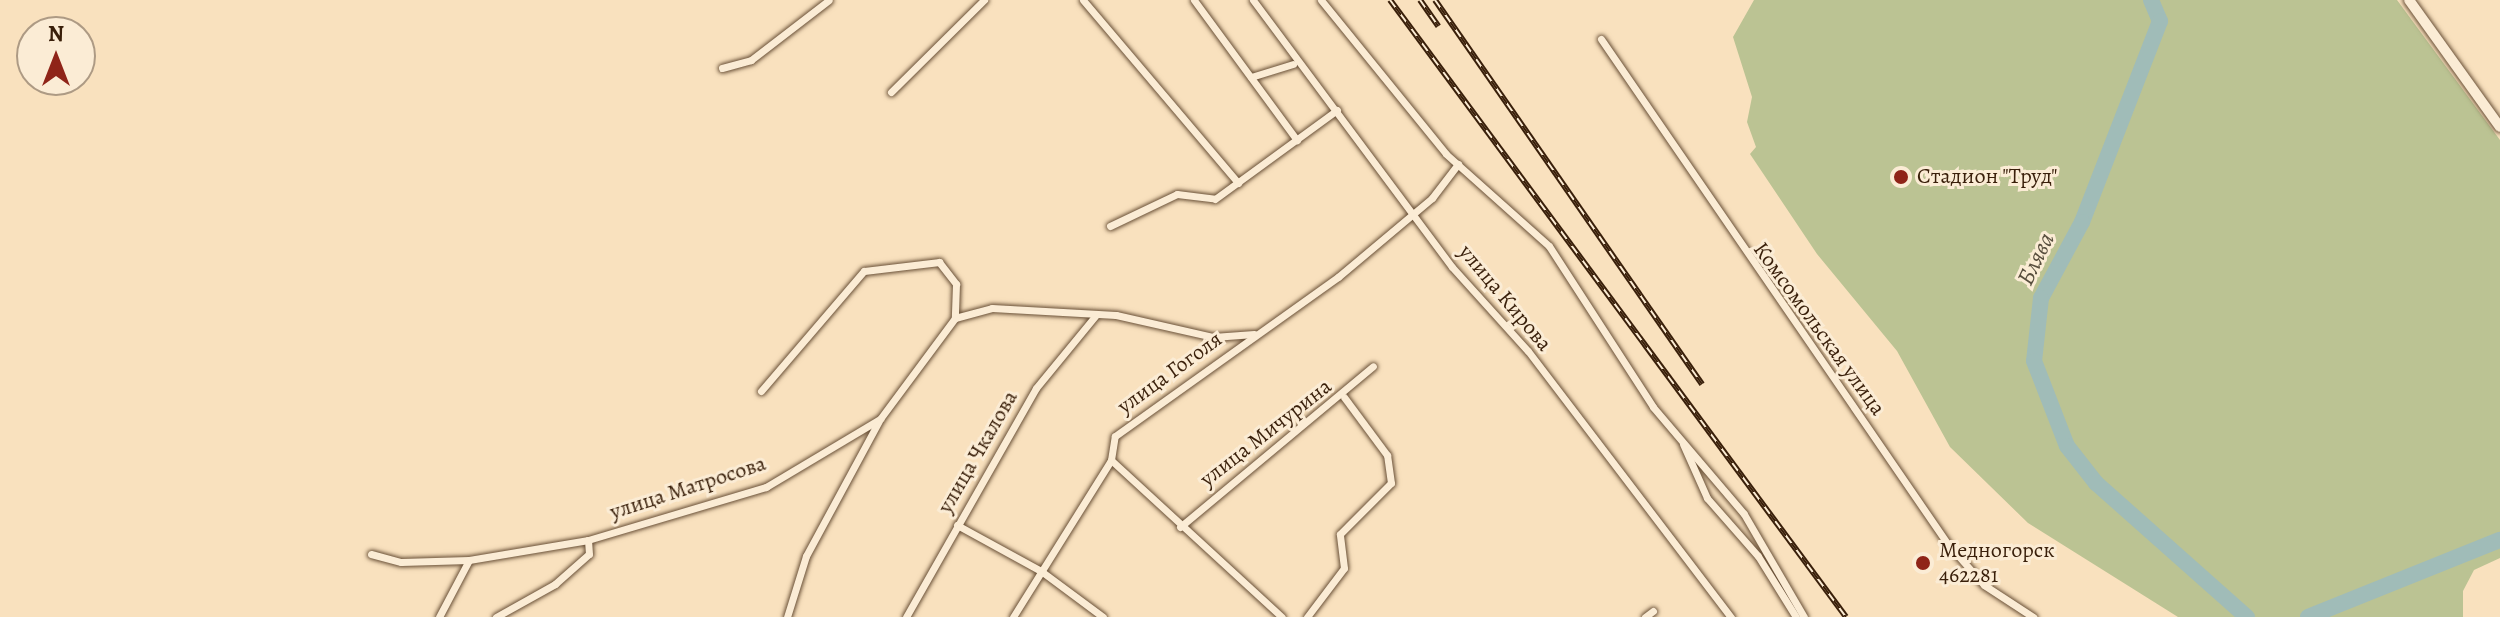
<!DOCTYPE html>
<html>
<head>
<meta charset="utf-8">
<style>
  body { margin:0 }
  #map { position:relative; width:2500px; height:617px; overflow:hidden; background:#f9e1be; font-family:Alegreya,serif }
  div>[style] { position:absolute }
  .green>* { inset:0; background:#bbc393 }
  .river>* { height:16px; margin:-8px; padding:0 8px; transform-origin:8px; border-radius:8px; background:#a0bcb8 }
  .roads { filter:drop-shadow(0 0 2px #695037) drop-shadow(0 0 2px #695037) }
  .street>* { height:7px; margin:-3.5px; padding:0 3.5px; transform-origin:3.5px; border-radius:3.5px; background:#fbecd5 }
  .secondary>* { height:10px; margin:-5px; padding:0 5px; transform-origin:5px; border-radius:5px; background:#fbecd5 }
  .rail>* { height:6px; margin-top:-3px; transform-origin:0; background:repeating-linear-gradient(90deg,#fbecd5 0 9px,#391f0a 0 18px); box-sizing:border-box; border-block:2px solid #391f0a }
  .dots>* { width:22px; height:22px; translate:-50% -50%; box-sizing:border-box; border:4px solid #fbecd5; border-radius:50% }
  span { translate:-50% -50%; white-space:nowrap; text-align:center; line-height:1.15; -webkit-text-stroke:6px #fbecd5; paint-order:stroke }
  .poi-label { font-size:22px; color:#391f0a }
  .left { translate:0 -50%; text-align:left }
  .street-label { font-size:22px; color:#391f0a }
  .water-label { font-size:24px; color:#584e3e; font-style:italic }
  .north { position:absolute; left:16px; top:16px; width:80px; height:80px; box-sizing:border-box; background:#fbecd5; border:2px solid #ad9a84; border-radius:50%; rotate:0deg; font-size:22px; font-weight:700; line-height:32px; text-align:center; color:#391f0a }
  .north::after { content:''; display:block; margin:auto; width:28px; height:36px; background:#8f2418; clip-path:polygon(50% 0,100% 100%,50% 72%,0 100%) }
</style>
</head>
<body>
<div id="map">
  <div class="green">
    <div style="clip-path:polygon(1754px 0,2397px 0,2500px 140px,2500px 558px,2474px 570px,2463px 591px,2463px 617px,2178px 617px,2028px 523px,1950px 447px,1897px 351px,1817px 254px,1750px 154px,1756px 147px,1747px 122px,1752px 97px,1733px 37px)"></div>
  </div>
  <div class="river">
    <div style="left:2151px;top:0;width:23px;rotate:67deg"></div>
    <div style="left:2160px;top:21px;width:216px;rotate:111.2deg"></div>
    <div style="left:2082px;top:222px;width:86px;rotate:118.3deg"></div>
    <div style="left:2041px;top:298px;width:63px;rotate:96.3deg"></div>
    <div style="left:2034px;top:361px;width:91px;rotate:68.8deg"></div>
    <div style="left:2067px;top:446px;width:47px;rotate:51.9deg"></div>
    <div style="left:2096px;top:483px;width:202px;rotate:41.6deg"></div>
    <div style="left:2308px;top:617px;width:207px;rotate:-21.9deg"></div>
  </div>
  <div class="roads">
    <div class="street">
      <div style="left:1083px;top:0;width:240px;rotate:49.7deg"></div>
      <div style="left:1194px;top:0;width:174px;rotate:53.7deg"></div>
      <div style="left:1253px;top:0;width:333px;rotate:53.3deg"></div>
      <div style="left:1452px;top:267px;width:113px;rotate:47.9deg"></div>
      <div style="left:1528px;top:351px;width:335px;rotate:52.7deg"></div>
      <div style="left:1321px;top:0;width:198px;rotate:50.9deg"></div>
      <div style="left:1446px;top:154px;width:138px;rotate:41.8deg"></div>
      <div style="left:1549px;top:246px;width:192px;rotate:57.1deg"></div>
      <div style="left:1653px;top:407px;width:140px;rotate:49.6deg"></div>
      <div style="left:1744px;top:514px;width:119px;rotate:59.8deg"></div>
      <div style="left:1601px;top:39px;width:611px;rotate:55.53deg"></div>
      <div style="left:1947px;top:543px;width:56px;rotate:48.6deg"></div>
      <div style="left:1984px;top:585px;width:59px;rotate:33.1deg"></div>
      <div style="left:722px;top:68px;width:30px;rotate:-15deg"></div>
      <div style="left:751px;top:60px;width:98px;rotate:-37.6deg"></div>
      <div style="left:1251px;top:77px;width:44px;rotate:-17.2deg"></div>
      <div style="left:891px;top:92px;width:131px;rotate:-44.7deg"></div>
      <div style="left:1110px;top:226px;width:74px;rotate:-25.5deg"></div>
      <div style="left:1177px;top:194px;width:38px;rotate:7deg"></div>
      <div style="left:1215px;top:199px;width:151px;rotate:-36.1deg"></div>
      <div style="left:761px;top:391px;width:158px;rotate:-49.4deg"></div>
      <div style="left:864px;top:271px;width:76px;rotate:-6.8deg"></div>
      <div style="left:939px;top:262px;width:28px;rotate:52deg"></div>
      <div style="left:956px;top:284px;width:34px;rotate:92deg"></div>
      <div style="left:1683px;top:444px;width:59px;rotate:66deg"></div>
      <div style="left:1707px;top:498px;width:77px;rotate:48.7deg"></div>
      <div style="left:1758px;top:556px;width:72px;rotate:58.1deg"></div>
      <div style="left:1111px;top:460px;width:232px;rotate:42.6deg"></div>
      <div style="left:957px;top:525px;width:96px;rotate:28.7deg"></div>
      <div style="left:1041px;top:571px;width:77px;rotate:36.6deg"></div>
      <div style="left:1180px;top:527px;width:251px;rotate:-39.8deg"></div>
      <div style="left:371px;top:554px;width:31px;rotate:15deg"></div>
      <div style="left:401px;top:562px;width:68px;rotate:-1.7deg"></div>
      <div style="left:469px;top:560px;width:121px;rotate:-9.5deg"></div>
      <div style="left:588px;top:540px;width:186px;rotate:-16.6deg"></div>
      <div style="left:766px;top:487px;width:133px;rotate:-30.8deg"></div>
      <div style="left:880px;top:419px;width:126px;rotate:-53.4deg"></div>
      <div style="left:955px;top:318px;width:38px;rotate:-15deg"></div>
      <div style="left:992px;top:308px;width:124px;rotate:3.2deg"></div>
      <div style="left:1116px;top:315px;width:99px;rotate:12.8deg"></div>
      <div style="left:1213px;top:337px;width:41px;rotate:-4.2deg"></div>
      <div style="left:439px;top:617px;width:64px;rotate:-62.2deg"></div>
      <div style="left:496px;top:617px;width:68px;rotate:-29.2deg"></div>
      <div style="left:555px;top:584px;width:45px;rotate:-41.4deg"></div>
      <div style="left:589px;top:554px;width:14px;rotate:-94deg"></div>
      <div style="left:787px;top:617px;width:64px;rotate:-72.7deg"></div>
      <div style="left:806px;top:556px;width:153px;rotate:-61.6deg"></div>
      <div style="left:906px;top:617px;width:263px;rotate:-60.4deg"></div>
      <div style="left:1036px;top:388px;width:94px;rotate:-50.6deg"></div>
      <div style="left:1013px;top:617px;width:185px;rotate:-58deg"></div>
      <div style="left:1111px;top:460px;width:24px;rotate:-81deg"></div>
      <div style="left:1115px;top:436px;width:274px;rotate:-35.5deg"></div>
      <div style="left:1338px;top:277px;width:123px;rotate:-40deg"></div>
      <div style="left:1432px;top:198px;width:43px;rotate:-52.6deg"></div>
      <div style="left:1307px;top:617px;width:61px;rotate:-52.9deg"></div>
      <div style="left:1344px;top:568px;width:34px;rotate:-97deg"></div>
      <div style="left:1340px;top:534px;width:72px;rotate:-45deg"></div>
      <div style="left:1391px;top:483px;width:28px;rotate:-98deg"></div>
      <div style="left:1387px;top:455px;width:72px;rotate:-126.6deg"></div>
      <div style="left:1645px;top:617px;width:10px;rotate:-37deg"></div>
    </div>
    <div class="secondary">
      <div style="left:2409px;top:0;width:156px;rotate:54.4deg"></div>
    </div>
  </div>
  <div class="rail">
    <div style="left:1390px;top:0;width:767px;rotate:53.53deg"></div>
    <div style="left:1420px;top:0;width:32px;rotate:55deg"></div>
    <div style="left:1435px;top:0;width:468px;rotate:55.2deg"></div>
  </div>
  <div class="dots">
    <div style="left:1901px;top:177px;background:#8f2418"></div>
    <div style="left:1923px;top:563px;background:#8f2418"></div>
  </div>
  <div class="poi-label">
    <span class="left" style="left:1917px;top:177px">Стадион "Труд"</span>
    <span class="left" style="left:1939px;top:563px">Медногорск<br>462281</span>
  </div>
  <div class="street-label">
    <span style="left:1505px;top:298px;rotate:50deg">улица Кирова</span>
    <span style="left:1819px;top:329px;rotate:54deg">Комсомольская улица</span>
    <span style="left:1170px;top:373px;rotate:-36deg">улица Гоголя</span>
    <span style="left:1266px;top:433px;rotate:-38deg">улица Мичурина</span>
    <span style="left:978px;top:452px;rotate:-60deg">улица Чкалова</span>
    <span style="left:688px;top:488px;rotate:-18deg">улица Матросова</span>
  </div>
  <div class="water-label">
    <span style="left:2036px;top:259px;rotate:-64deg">Блява</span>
  </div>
  <div class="north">N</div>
</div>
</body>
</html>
